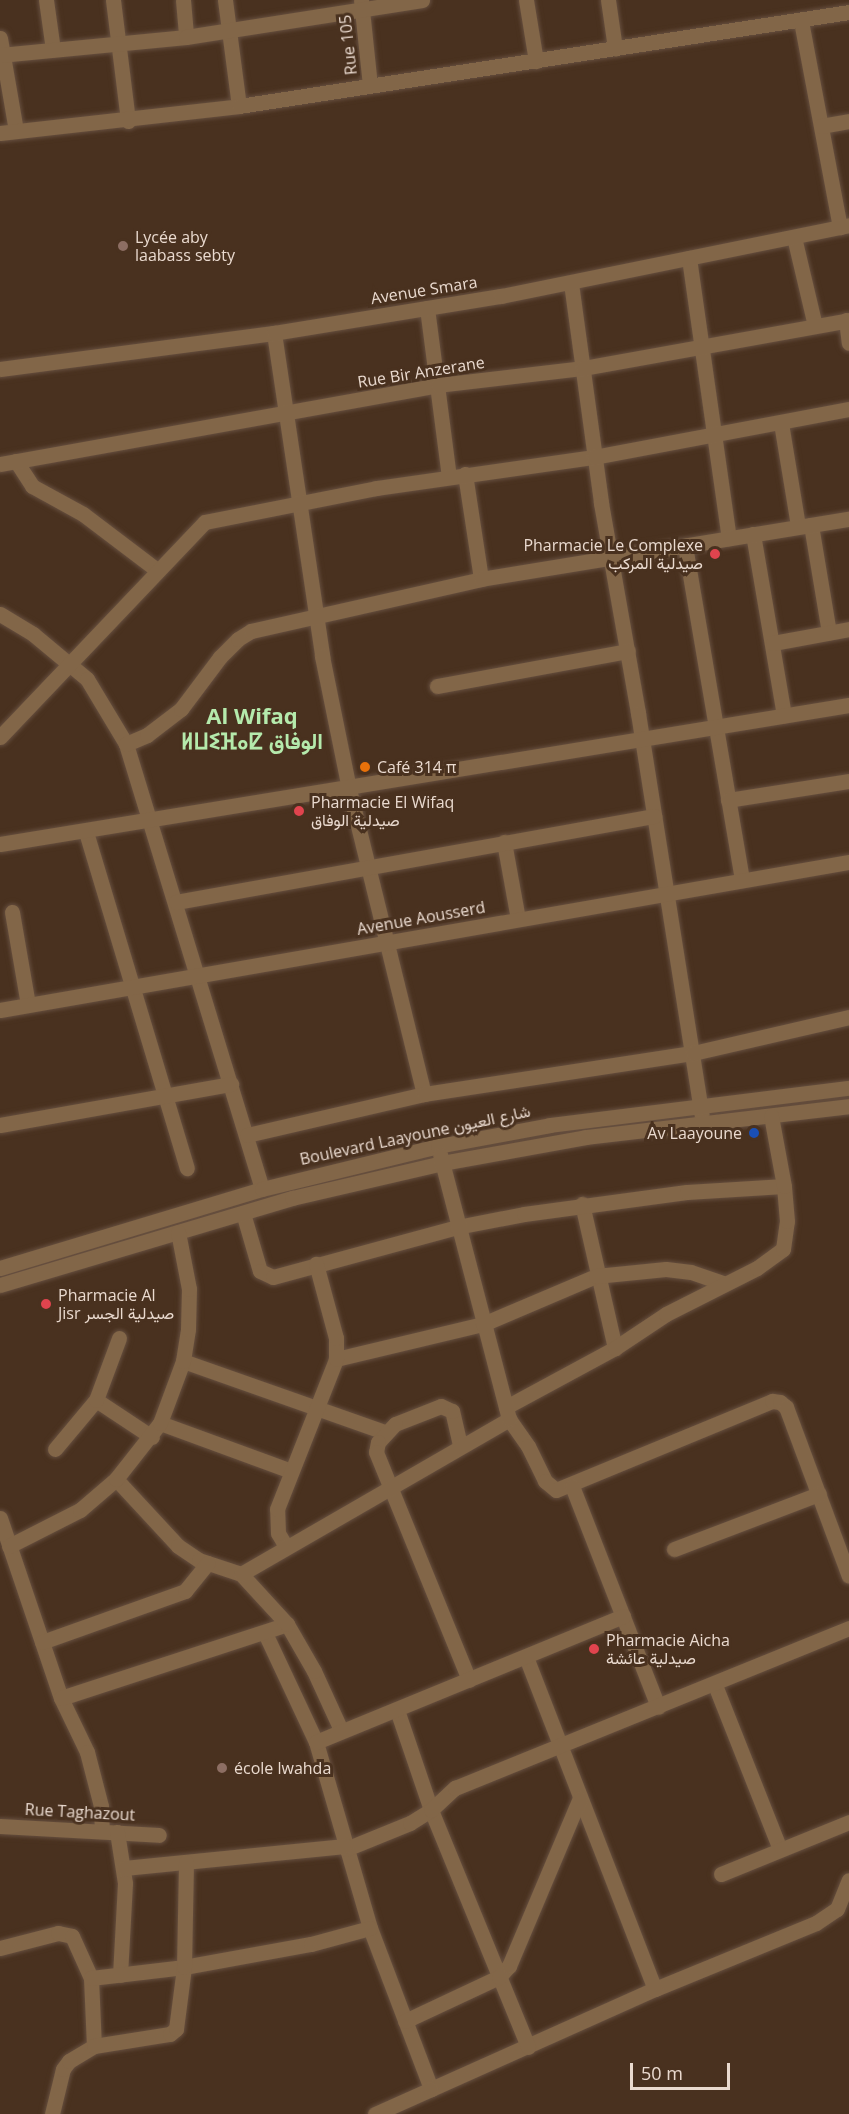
<!DOCTYPE html>
<html>
<head>
<meta charset="utf-8">
<style>
  body { margin:0 }
  #map { position:relative; width:849px; height:2114px; overflow:hidden; background:#49311f; font-family:"Open Sans",Vazirmatn,"Noto Sans Tifinagh",sans-serif }
  div>[style] { position:absolute }
  .roads { filter:drop-shadow(0 0 2px #664f3f) drop-shadow(0 0 2px #664f3f) }
  .minor>* { height:15px; margin:-7.5px; padding:0 7.5px; transform-origin:7.5px; border-radius:7.5px; background:#826648 }
  .dots>* { width:16px; height:16px; translate:-50% -50%; box-sizing:border-box; border:3px solid #49311f; border-radius:50% }
  span { translate:-50% -50%; white-space:nowrap; text-align:center; line-height:1.15; -webkit-text-stroke:6px #49311f; paint-order:stroke }
  .street-label { font-size:16px; color:#eadacf }
  .poi-label { font-size:16px; color:#eadacf }
  .left { translate:0 -50%; text-align:left }
  .right { translate:-100% -50%; text-align:right }
  .district-label { font-size:22px; color:#b5eaac; font-weight:700 }
  .scale { position:absolute; left:630px; top:2063px; width:100px; height:27px; box-sizing:border-box; border:3px solid #eadacf; border-top:0; padding-left:8px; font-size:18px; line-height:21px; white-space:nowrap; color:#eadacf; -webkit-text-stroke:4px #49311f; paint-order:stroke }
</style>
</head>
<body>
<div id="map">
  <div class="roads">
    <div class="minor">
      <div style="left:46px;top:0;width:50px;rotate:82deg"></div>
      <div style="left:113px;top:0;width:122px;rotate:82.9deg"></div>
      <div style="left:183px;top:0;width:37px;rotate:85deg"></div>
      <div style="left:225px;top:0;width:107px;rotate:82.5deg"></div>
      <div style="left:361px;top:0;width:86px;rotate:84deg"></div>
      <div style="left:526px;top:0;width:62px;rotate:80.7deg"></div>
      <div style="left:608px;top:0;width:49px;rotate:81.7deg"></div>
      <div style="left:801px;top:21px;width:210px;rotate:79.3deg"></div>
      <div style="left:0;top:38px;width:94px;rotate:80.2deg"></div>
      <div style="left:0;top:55px;width:187px;rotate:-5.5deg"></div>
      <div style="left:186px;top:37px;width:239px;rotate:-8.9deg"></div>
      <div style="left:821px;top:126px;width:28px;rotate:-10deg"></div>
      <div style="left:0;top:133px;width:241px;rotate:-6.4deg"></div>
      <div style="left:239px;top:106px;width:617px;rotate:-8.76deg"></div>
      <div style="left:794px;top:237px;width:91px;rotate:76.7deg"></div>
      <div style="left:689px;top:258px;width:283px;rotate:81.9deg"></div>
      <div style="left:571px;top:283px;width:222px;rotate:82.2deg"></div>
      <div style="left:601px;top:503px;width:213px;rotate:80deg"></div>
      <div style="left:638px;top:713px;width:407px;rotate:81deg"></div>
      <div style="left:427px;top:308px;width:170px;rotate:82.6deg"></div>
      <div style="left:846px;top:320px;width:23px;rotate:83deg"></div>
      <div style="left:274px;top:333px;width:327px;rotate:81.5deg"></div>
      <div style="left:322px;top:656px;width:136px;rotate:78.5deg"></div>
      <div style="left:349px;top:789px;width:314px;rotate:76.2deg"></div>
      <div style="left:0;top:369px;width:276px;rotate:-7.5deg"></div>
      <div style="left:274px;top:333px;width:230px;rotate:-9.3deg"></div>
      <div style="left:501px;top:296px;width:355px;rotate:-11.5deg"></div>
      <div style="left:781px;top:423px;width:104px;rotate:80.6deg"></div>
      <div style="left:16px;top:461px;width:30px;rotate:57deg"></div>
      <div style="left:32px;top:486px;width:58px;rotate:28.8deg"></div>
      <div style="left:83px;top:514px;width:94px;rotate:37.2deg"></div>
      <div style="left:0;top:464px;width:445px;rotate:-10.2deg"></div>
      <div style="left:438px;top:385px;width:146px;rotate:-6.7deg"></div>
      <div style="left:583px;top:368px;width:270px;rotate:-10.2deg"></div>
      <div style="left:465px;top:474px;width:106px;rotate:81.3deg"></div>
      <div style="left:811px;top:525px;width:109px;rotate:80.5deg"></div>
      <div style="left:753px;top:534px;width:184px;rotate:80.3deg"></div>
      <div style="left:685px;top:546px;width:339px;rotate:80.3deg"></div>
      <div style="left:0;top:614px;width:39px;rotate:31deg"></div>
      <div style="left:33px;top:634px;width:70px;rotate:39.8deg"></div>
      <div style="left:87px;top:679px;width:76px;rotate:59deg"></div>
      <div style="left:126px;top:744px;width:465px;rotate:73deg"></div>
      <div style="left:773px;top:643px;width:77px;rotate:-10.4deg"></div>
      <div style="left:437px;top:686px;width:194px;rotate:-10.4deg"></div>
      <div style="left:0;top:737px;width:297px;rotate:-46.4deg"></div>
      <div style="left:205px;top:522px;width:174px;rotate:-11.2deg"></div>
      <div style="left:376px;top:488px;width:220px;rotate:-8.1deg"></div>
      <div style="left:594px;top:457px;width:259px;rotate:-10.7deg"></div>
      <div style="left:126px;top:744px;width:23px;rotate:-23deg"></div>
      <div style="left:147px;top:735px;width:43px;rotate:-37.4deg"></div>
      <div style="left:181px;top:709px;width:65px;rotate:-53.1deg"></div>
      <div style="left:220px;top:657px;width:25px;rotate:-45deg"></div>
      <div style="left:238px;top:639px;width:15px;rotate:-32deg"></div>
      <div style="left:251px;top:631px;width:236px;rotate:-12.7deg"></div>
      <div style="left:481px;top:579px;width:373px;rotate:-9.3deg"></div>
      <div style="left:728px;top:800px;width:122px;rotate:-8.9deg"></div>
      <div style="left:86px;top:832px;width:351px;rotate:73.3deg"></div>
      <div style="left:504px;top:842px;width:78px;rotate:79.7deg"></div>
      <div style="left:0;top:844px;width:860px;rotate:-9.3deg"></div>
      <div style="left:176px;top:902px;width:486px;rotate:-10.2deg"></div>
      <div style="left:12px;top:912px;width:94px;rotate:80.2deg"></div>
      <div style="left:0;top:1010px;width:862px;rotate:-9.89deg"></div>
      <div style="left:0;top:1125px;width:235px;rotate:-10.1deg"></div>
      <div style="left:247px;top:1135px;width:182px;rotate:-13deg"></div>
      <div style="left:424px;top:1094px;width:272px;rotate:-8.7deg"></div>
      <div style="left:693px;top:1053px;width:160px;rotate:-13deg"></div>
      <div style="left:582px;top:1204px;width:148px;rotate:77.1deg"></div>
      <div style="left:243px;top:1213px;width:60px;rotate:73.7deg"></div>
      <div style="left:260px;top:1271px;width:14px;rotate:25deg"></div>
      <div style="left:273px;top:1277px;width:191px;rotate:-15.2deg"></div>
      <div style="left:457px;top:1227px;width:68px;rotate:-11deg"></div>
      <div style="left:524px;top:1214px;width:164px;rotate:-7.7deg"></div>
      <div style="left:687px;top:1192px;width:97px;rotate:-3.5deg"></div>
      <div style="left:0;top:1268px;width:274px;rotate:-16.8deg"></div>
      <div style="left:262px;top:1189px;width:181px;rotate:-13.7deg"></div>
      <div style="left:438px;top:1146px;width:114px;rotate:-10.6deg"></div>
      <div style="left:550px;top:1125px;width:301px;rotate:-7.1deg"></div>
      <div style="left:0;top:1285px;width:305px;rotate:-16.6deg"></div>
      <div style="left:292px;top:1198px;width:154px;rotate:-13.1deg"></div>
      <div style="left:442px;top:1163px;width:146px;rotate:-10.2deg"></div>
      <div style="left:586px;top:1137px;width:265px;rotate:-6.7deg"></div>
      <div style="left:336px;top:1359px;width:151px;rotate:-13.4deg"></div>
      <div style="left:483px;top:1324px;width:123px;rotate:-23deg"></div>
      <div style="left:596px;top:1276px;width:70px;rotate:-5.7deg"></div>
      <div style="left:666px;top:1269px;width:25px;rotate:7deg"></div>
      <div style="left:691px;top:1272px;width:34px;rotate:19deg"></div>
      <div style="left:183px;top:1361px;width:214px;rotate:19.4deg"></div>
      <div style="left:96px;top:1400px;width:67px;rotate:33.5deg"></div>
      <div style="left:506px;top:1407px;width:124px;rotate:-28.4deg"></div>
      <div style="left:615px;top:1348px;width:61px;rotate:-33.7deg"></div>
      <div style="left:666px;top:1314px;width:102px;rotate:-26.8deg"></div>
      <div style="left:757px;top:1268px;width:32px;rotate:-36deg"></div>
      <div style="left:783px;top:1249px;width:28px;rotate:-82deg"></div>
      <div style="left:787px;top:1221px;width:35px;rotate:-95deg"></div>
      <div style="left:784px;top:1186px;width:71px;rotate:-100.5deg"></div>
      <div style="left:509px;top:1419px;width:33px;rotate:55deg"></div>
      <div style="left:528px;top:1446px;width:39px;rotate:64deg"></div>
      <div style="left:545px;top:1481px;width:14px;rotate:39deg"></div>
      <div style="left:556px;top:1490px;width:234px;rotate:-22.4deg"></div>
      <div style="left:772px;top:1401px;width:8px;rotate:7deg"></div>
      <div style="left:780px;top:1402px;width:8px;rotate:40deg"></div>
      <div style="left:786px;top:1407px;width:180px;rotate:69.6deg"></div>
      <div style="left:160px;top:1423px;width:140px;rotate:20.1deg"></div>
      <div style="left:460px;top:1445px;width:35px;rotate:-103deg"></div>
      <div style="left:452px;top:1411px;width:12px;rotate:-156deg"></div>
      <div style="left:441px;top:1406px;width:49px;rotate:158.6deg"></div>
      <div style="left:395px;top:1424px;width:25px;rotate:133deg"></div>
      <div style="left:378px;top:1442px;width:10px;rotate:101deg"></div>
      <div style="left:376px;top:1452px;width:246px;rotate:67.8deg"></div>
      <div style="left:55px;top:1449px;width:64px;rotate:-50.1deg"></div>
      <div style="left:96px;top:1400px;width:66px;rotate:-69.6deg"></div>
      <div style="left:116px;top:1479px;width:91px;rotate:47.2deg"></div>
      <div style="left:178px;top:1546px;width:25px;rotate:34deg"></div>
      <div style="left:199px;top:1560px;width:44px;rotate:18.4deg"></div>
      <div style="left:572px;top:1486px;width:237px;rotate:68.7deg"></div>
      <div style="left:0;top:1518px;width:190px;rotate:71.3deg"></div>
      <div style="left:61px;top:1698px;width:60px;rotate:64.3deg"></div>
      <div style="left:87px;top:1752px;width:56px;rotate:75.5deg"></div>
      <div style="left:101px;top:1806px;width:25px;rotate:88deg"></div>
      <div style="left:285px;top:1545px;width:14px;rotate:-120deg"></div>
      <div style="left:278px;top:1533px;width:24px;rotate:-92deg"></div>
      <div style="left:277px;top:1509px;width:161px;rotate:-68.5deg"></div>
      <div style="left:336px;top:1359px;width:21px;rotate:-90deg"></div>
      <div style="left:336px;top:1338px;width:77px;rotate:-105.1deg"></div>
      <div style="left:9px;top:1546px;width:80px;rotate:-26.9deg"></div>
      <div style="left:80px;top:1510px;width:48px;rotate:-40.7deg"></div>
      <div style="left:116px;top:1479px;width:71px;rotate:-51.8deg"></div>
      <div style="left:160px;top:1423px;width:66px;rotate:-69.6deg"></div>
      <div style="left:183px;top:1361px;width:32px;rotate:-81deg"></div>
      <div style="left:188px;top:1329px;width:40px;rotate:-88.6deg"></div>
      <div style="left:189px;top:1289px;width:58px;rotate:-100.9deg"></div>
      <div style="left:674px;top:1549px;width:155px;rotate:-20.8deg"></div>
      <div style="left:265px;top:1633px;width:120px;rotate:64.9deg"></div>
      <div style="left:316px;top:1742px;width:194px;rotate:73.8deg"></div>
      <div style="left:370px;top:1928px;width:172px;rotate:69.2deg"></div>
      <div style="left:431px;top:2089px;width:245px;rotate:-24.1deg"></div>
      <div style="left:655px;top:1989px;width:174px;rotate:-22.3deg"></div>
      <div style="left:816px;top:1923px;width:25px;rotate:-34deg"></div>
      <div style="left:837px;top:1909px;width:31px;rotate:-68deg"></div>
      <div style="left:42px;top:1642px;width:152px;rotate:-19.6deg"></div>
      <div style="left:185px;top:1591px;width:36px;rotate:-51deg"></div>
      <div style="left:526px;top:1657px;width:356px;rotate:68.8deg"></div>
      <div style="left:715px;top:1685px;width:176px;rotate:68.4deg"></div>
      <div style="left:61px;top:1698px;width:238px;rotate:-18.1deg"></div>
      <div style="left:397px;top:1710px;width:106px;rotate:71.2deg"></div>
      <div style="left:431px;top:1810px;width:256px;rotate:67.7deg"></div>
      <div style="left:341px;top:1730px;width:65px;rotate:-114.6deg"></div>
      <div style="left:314px;top:1671px;width:54px;rotate:-119.9deg"></div>
      <div style="left:287px;top:1624px;width:68px;rotate:-132.6deg"></div>
      <div style="left:241px;top:1574px;width:310px;rotate:-30deg"></div>
      <div style="left:509px;top:1419px;width:273px;rotate:-104.6deg"></div>
      <div style="left:316px;top:1742px;width:332px;rotate:-22.3deg"></div>
      <div style="left:0;top:1826px;width:159px;rotate:3.2deg"></div>
      <div style="left:117px;top:1832px;width:52px;rotate:81.1deg"></div>
      <div style="left:125px;top:1883px;width:92px;rotate:93.1deg"></div>
      <div style="left:346px;top:1849px;width:69px;rotate:-22.1deg"></div>
      <div style="left:410px;top:1823px;width:25px;rotate:-32deg"></div>
      <div style="left:431px;top:1810px;width:33px;rotate:-43deg"></div>
      <div style="left:455px;top:1788px;width:425px;rotate:-22.1deg"></div>
      <div style="left:124px;top:1868px;width:222px;rotate:-5.7deg"></div>
      <div style="left:721px;top:1874px;width:138px;rotate:-22.1deg"></div>
      <div style="left:0;top:1948px;width:60px;rotate:-14.5deg"></div>
      <div style="left:58px;top:1933px;width:14px;rotate:12deg"></div>
      <div style="left:72px;top:1936px;width:46px;rotate:65.7deg"></div>
      <div style="left:91px;top:1978px;width:68px;rotate:87.5deg"></div>
      <div style="left:91px;top:1978px;width:94px;rotate:-6.7deg"></div>
      <div style="left:184px;top:1967px;width:129px;rotate:-10.3deg"></div>
      <div style="left:311px;top:1944px;width:61px;rotate:-15.2deg"></div>
      <div style="left:405px;top:2021px;width:104px;rotate:-25.1deg"></div>
      <div style="left:499px;top:1977px;width:15px;rotate:-48deg"></div>
      <div style="left:509px;top:1966px;width:182px;rotate:-67.1deg"></div>
      <div style="left:52px;top:2114px;width:46px;rotate:-76.3deg"></div>
      <div style="left:63px;top:2069px;width:10px;rotate:-53deg"></div>
      <div style="left:69px;top:2061px;width:29px;rotate:-31deg"></div>
      <div style="left:94px;top:2046px;width:77px;rotate:-9deg"></div>
      <div style="left:170px;top:2034px;width:8px;rotate:-40deg"></div>
      <div style="left:176px;top:2029px;width:63px;rotate:-82.6deg"></div>
      <div style="left:184px;top:1967px;width:105px;rotate:-88.9deg"></div>
      <div style="left:375px;top:2114px;width:61px;rotate:-24.1deg"></div>
    </div>
  </div>
  <div class="dots">
    <div style="left:123px;top:246px;background:#8d6e63"></div>
    <div style="left:715px;top:554px;background:#e0444e"></div>
    <div style="left:365px;top:767px;background:#e8710a"></div>
    <div style="left:299px;top:811px;background:#e0444e"></div>
    <div style="left:754px;top:1133px;background:#1a4fb4"></div>
    <div style="left:46px;top:1304px;background:#e0444e"></div>
    <div style="left:594px;top:1649px;background:#e0444e"></div>
    <div style="left:222px;top:1768px;background:#8d6e63"></div>
  </div>
  <div class="street-label">
    <span style="left:348px;top:45px;rotate:-96deg">Rue 105</span>
    <span style="left:424px;top:290px;rotate:-9deg">Avenue Smara</span>
    <span style="left:421px;top:372px;rotate:-9deg">Rue Bir Anzerane</span>
    <span style="left:421px;top:918px;rotate:-10deg">Avenue Aousserd</span>
    <span style="left:415px;top:1135px;rotate:-12deg">Boulevard Laayoune شارع العيون</span>
    <span style="left:80px;top:1812px;rotate:3deg">Rue Taghazout</span>
  </div>
  <div class="poi-label">
    <span class="left" style="left:135px;top:246px">Lycée aby<br>laabass sebty</span>
    <span class="right" style="left:703px;top:554px">Pharmacie Le Complexe<br>صيدلية المركب</span>
    <span class="left" style="left:377px;top:767px">Café 314 π</span>
    <span class="left" style="left:311px;top:811px">Pharmacie El Wifaq<br>صيدلية الوفاق</span>
    <span class="right" style="left:742px;top:1133px">Av Laayoune</span>
    <span class="left" style="left:58px;top:1304px">Pharmacie Al<br>Jisr صيدلية الجسر</span>
    <span class="left" style="left:606px;top:1649px">Pharmacie Aicha<br>صيدلية عائشة</span>
    <span class="left" style="left:234px;top:1768px">école lwahda</span>
  </div>
  <div class="district-label">
    <span style="left:252px;top:728px">Al Wifaq<br>ⵍⵡⵉⴼⴰⵇ الوفاق</span>
  </div>
  <div class="scale">50 m</div>
</div>
</body>
</html>
